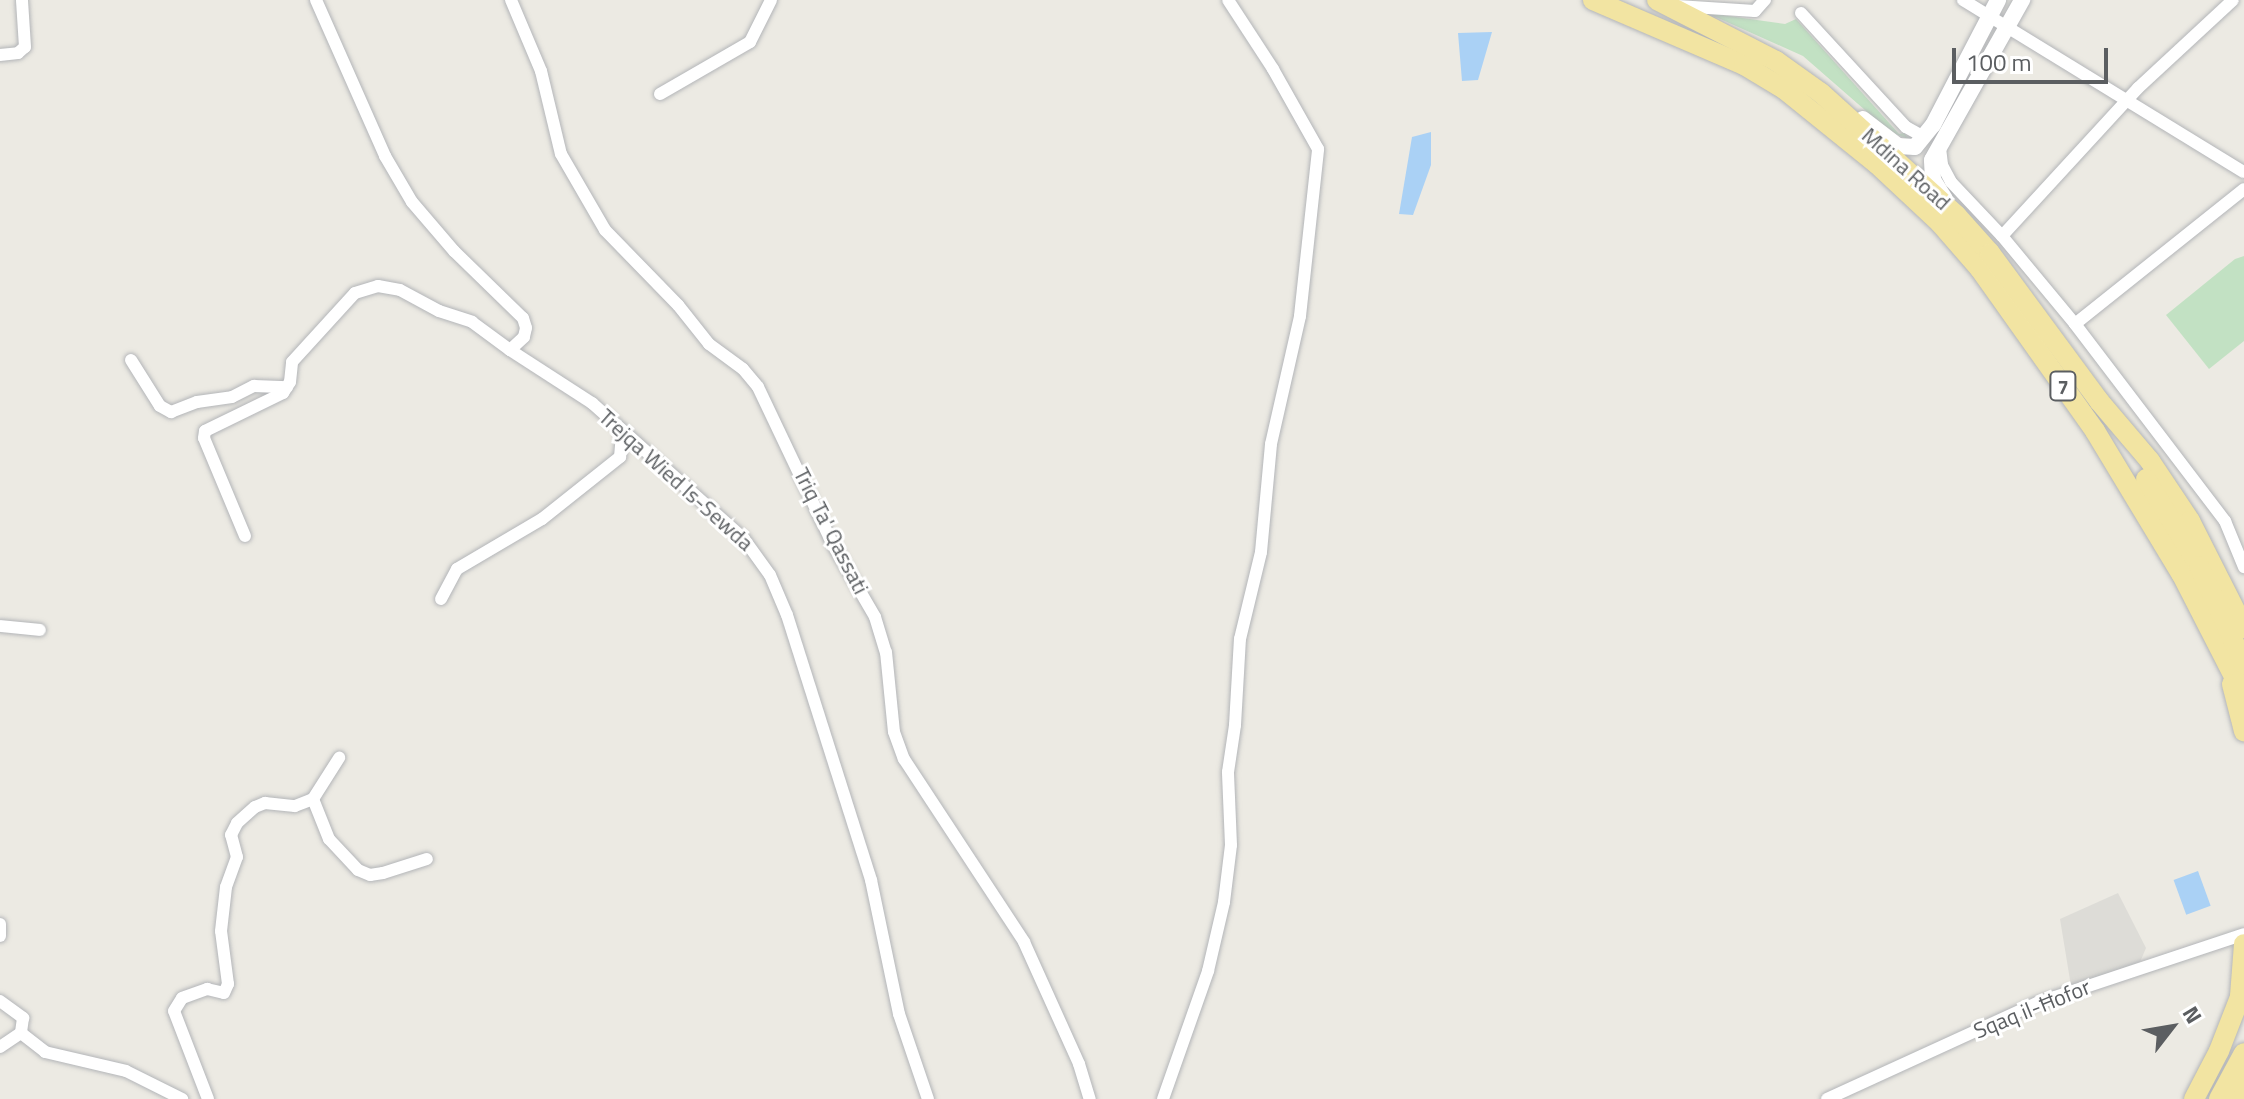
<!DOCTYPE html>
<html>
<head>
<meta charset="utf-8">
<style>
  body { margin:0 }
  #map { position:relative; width:2244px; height:1099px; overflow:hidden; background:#eceae3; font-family:"Titillium Web",sans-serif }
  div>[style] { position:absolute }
  .industrial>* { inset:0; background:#dddcd7 }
  .green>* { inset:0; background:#c2e1c3 }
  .water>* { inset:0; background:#aad1f5; transform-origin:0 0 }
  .roads { filter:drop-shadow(0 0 2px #b3b5b8) drop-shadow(0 0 2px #b3b5b8) }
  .minor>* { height:12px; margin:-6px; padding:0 6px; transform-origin:6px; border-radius:6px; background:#fff }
  .secondary>* { height:16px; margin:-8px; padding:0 8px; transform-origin:8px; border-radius:8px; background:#fff }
  .trunk>* { height:20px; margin:-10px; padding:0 10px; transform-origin:10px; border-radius:10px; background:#f2e4a2 }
  span { translate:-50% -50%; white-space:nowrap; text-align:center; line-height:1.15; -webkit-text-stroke:6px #fff; paint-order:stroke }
  .shield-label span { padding:2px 6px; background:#fff; border:2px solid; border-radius:6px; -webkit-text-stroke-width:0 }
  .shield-label { font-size:20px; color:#5b5e61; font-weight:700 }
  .street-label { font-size:22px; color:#5b5e61 }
  .north { position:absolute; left:2132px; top:987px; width:80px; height:80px; -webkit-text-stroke:6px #fff; paint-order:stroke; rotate:59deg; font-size:22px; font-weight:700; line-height:32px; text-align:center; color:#5b5e61 }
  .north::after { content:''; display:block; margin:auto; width:28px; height:36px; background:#5b5e61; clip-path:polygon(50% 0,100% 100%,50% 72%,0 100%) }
  .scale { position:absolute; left:1952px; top:48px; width:156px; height:36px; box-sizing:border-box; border:4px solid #5b5e61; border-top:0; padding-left:10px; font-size:24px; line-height:28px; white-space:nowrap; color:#5b5e61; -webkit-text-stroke:6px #fff; paint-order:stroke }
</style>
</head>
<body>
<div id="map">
  <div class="industrial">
    <div style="clip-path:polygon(2118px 893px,2146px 948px,2140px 962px,2071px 986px,2060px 919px)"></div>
  </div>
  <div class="green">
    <div style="clip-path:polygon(1707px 13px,1785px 24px,1796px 19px,1899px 134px,1904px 133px,1910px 140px,1889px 131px,1803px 56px)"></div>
    <div style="clip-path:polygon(2244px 256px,2244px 341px,2209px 369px,2166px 315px,2235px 259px)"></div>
  </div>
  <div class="water">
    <div style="clip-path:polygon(1492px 32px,1478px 80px,1462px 81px,1458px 33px)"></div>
    <div style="clip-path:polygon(1431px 132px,1431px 165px,1413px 215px,1399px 214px,1412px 137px)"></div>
    <div style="left:2198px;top:871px;width:37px;height:26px;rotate:70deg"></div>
  </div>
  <div class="roads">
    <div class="minor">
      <div style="left:316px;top:0;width:171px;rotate:66.1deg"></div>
      <div style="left:385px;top:156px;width:53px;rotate:59.6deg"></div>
      <div style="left:412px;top:202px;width:65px;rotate:49.4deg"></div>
      <div style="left:454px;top:251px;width:96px;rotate:44.2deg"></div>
      <div style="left:523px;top:318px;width:10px;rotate:73deg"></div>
      <div style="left:526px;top:328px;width:9px;rotate:103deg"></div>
      <div style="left:524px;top:337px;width:19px;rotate:137deg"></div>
      <div style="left:510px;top:350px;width:98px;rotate:32.9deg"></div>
      <div style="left:592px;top:403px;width:204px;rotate:41.8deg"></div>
      <div style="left:744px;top:539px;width:44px;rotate:54.2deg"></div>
      <div style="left:770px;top:575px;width:43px;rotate:67deg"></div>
      <div style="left:787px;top:615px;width:278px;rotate:72.4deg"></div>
      <div style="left:871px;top:880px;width:137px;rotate:78.2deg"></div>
      <div style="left:899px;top:1014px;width:90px;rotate:71.2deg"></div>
      <div style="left:511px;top:0;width:77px;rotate:67.1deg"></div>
      <div style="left:541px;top:71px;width:85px;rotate:76.5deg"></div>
      <div style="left:561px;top:154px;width:88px;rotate:59.9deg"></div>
      <div style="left:605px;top:230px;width:105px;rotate:45.8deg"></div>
      <div style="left:678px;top:305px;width:50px;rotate:51.5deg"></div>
      <div style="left:709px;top:344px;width:42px;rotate:36.3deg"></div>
      <div style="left:743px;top:369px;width:23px;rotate:50deg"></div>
      <div style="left:758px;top:387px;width:173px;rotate:64.6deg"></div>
      <div style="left:832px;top:543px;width:86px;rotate:59.8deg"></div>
      <div style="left:875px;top:617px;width:37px;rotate:73deg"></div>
      <div style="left:886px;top:652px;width:80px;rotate:84.3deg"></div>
      <div style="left:894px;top:732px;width:29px;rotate:70deg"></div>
      <div style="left:904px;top:759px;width:219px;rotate:56.7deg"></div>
      <div style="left:1024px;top:942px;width:134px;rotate:65.7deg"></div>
      <div style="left:1079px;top:1064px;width:37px;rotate:73deg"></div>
      <div style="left:1963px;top:0;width:329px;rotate:31.5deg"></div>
      <div style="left:1677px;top:6px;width:78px;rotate:3.7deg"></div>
      <div style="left:1755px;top:11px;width:15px;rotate:-48deg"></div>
      <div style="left:1801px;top:13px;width:155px;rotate:47.4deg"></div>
      <div style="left:1906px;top:127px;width:21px;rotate:29deg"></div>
      <div style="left:0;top:55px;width:18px;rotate:-6deg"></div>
      <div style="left:18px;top:53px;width:9px;rotate:-41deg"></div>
      <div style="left:25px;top:47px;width:47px;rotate:-93.7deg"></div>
      <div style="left:660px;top:94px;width:104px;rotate:-30deg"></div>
      <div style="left:750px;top:42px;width:47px;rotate:-63.4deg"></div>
      <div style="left:1940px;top:148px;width:17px;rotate:83deg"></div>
      <div style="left:1942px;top:165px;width:19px;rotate:62deg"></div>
      <div style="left:1951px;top:182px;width:74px;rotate:46.6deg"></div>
      <div style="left:2002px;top:236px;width:114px;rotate:50.3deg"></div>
      <div style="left:2075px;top:324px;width:248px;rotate:52.7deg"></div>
      <div style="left:2225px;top:521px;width:50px;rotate:67.6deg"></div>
      <div style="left:2002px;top:236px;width:201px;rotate:-47.4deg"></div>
      <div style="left:2138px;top:88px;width:129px;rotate:-42.8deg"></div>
      <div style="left:2075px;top:324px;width:216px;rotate:-38.6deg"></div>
      <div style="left:131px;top:360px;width:54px;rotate:57.8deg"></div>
      <div style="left:160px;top:406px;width:13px;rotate:29deg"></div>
      <div style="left:171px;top:412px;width:28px;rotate:-21deg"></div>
      <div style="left:197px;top:402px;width:35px;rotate:-8deg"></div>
      <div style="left:232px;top:397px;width:25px;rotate:-27deg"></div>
      <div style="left:254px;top:386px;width:33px;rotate:2deg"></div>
      <div style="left:245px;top:536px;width:106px;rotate:-112.7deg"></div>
      <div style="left:204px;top:438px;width:7px;rotate:-82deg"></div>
      <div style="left:205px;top:431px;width:87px;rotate:-26deg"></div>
      <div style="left:283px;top:393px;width:13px;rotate:-58deg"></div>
      <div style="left:290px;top:382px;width:20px;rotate:-84deg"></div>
      <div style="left:292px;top:362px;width:93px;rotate:-47.6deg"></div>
      <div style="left:355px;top:293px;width:24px;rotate:-17deg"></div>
      <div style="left:378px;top:286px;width:22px;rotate:10deg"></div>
      <div style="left:400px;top:290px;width:44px;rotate:28.3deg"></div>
      <div style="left:439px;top:311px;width:35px;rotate:18deg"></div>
      <div style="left:472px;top:322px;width:47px;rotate:36.4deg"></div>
      <div style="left:441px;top:599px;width:34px;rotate:-62deg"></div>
      <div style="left:457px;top:569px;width:99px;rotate:-30.5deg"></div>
      <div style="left:542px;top:519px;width:100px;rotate:-38.5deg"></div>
      <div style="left:620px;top:457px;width:24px;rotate:-85deg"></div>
      <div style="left:0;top:626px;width:40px;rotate:5.7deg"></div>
      <div style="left:313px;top:799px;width:43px;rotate:68.2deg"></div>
      <div style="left:329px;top:839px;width:42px;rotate:46.9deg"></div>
      <div style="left:358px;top:870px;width:13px;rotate:23deg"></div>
      <div style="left:370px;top:875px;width:13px;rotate:-9deg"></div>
      <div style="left:383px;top:873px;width:46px;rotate:-17.7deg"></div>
      <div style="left:0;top:924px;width:12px;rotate:90deg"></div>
      <div style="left:0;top:1001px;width:29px;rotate:36deg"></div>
      <div style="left:23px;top:1018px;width:15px;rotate:98deg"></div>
      <div style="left:21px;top:1033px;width:31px;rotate:38deg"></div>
      <div style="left:45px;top:1052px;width:83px;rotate:13.2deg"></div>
      <div style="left:126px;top:1071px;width:63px;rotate:26.6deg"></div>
      <div style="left:0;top:1047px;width:25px;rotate:-34deg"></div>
      <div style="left:208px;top:1099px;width:94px;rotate:-111.1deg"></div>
      <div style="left:174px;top:1011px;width:15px;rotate:-58deg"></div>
      <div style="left:182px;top:998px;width:27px;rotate:-20deg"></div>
      <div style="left:207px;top:989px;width:17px;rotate:13deg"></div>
      <div style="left:224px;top:993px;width:10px;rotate:-66deg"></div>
      <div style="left:228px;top:984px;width:53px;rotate:-97.5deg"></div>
      <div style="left:221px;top:931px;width:44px;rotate:-83.5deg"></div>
      <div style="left:226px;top:887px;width:32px;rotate:-70deg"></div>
      <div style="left:237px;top:857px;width:23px;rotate:-105deg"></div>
      <div style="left:231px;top:835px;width:13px;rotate:-63deg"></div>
      <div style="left:237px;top:823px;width:24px;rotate:-42deg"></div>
      <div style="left:255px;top:807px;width:11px;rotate:-22deg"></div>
      <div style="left:265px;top:803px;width:30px;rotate:6deg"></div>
      <div style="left:295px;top:806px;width:19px;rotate:-21deg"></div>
      <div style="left:313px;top:799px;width:49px;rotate:-57.6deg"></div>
      <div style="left:1163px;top:1099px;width:136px;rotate:-70.6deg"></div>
      <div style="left:1208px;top:971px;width:71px;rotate:-76.9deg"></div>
      <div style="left:1224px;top:902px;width:57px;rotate:-83deg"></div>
      <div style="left:1231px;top:845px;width:73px;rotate:-92.4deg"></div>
      <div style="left:1228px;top:772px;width:48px;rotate:-81.5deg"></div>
      <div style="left:1235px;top:725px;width:86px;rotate:-86.7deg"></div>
      <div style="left:1240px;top:639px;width:89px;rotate:-76.4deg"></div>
      <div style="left:1261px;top:552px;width:108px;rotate:-84.7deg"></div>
      <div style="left:1271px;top:444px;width:131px;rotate:-77.2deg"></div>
      <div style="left:1300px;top:316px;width:168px;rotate:-83.8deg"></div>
      <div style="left:1318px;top:149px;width:92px;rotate:-119.4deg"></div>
      <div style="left:1273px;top:69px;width:82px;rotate:-123.1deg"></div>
      <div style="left:1827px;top:1099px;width:231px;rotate:-24.6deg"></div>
      <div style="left:2037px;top:1003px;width:218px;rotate:-18.4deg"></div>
    </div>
    <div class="secondary">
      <div style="left:1863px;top:119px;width:44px;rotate:37.6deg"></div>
      <div style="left:1898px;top:146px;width:17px;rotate:3deg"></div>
      <div style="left:1915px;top:147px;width:28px;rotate:-51deg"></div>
      <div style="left:1933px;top:125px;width:141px;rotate:-62.5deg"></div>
      <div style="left:1945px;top:199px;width:22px;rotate:-122deg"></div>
      <div style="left:1933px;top:180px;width:20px;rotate:-93deg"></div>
      <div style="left:1932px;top:160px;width:184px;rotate:-60.6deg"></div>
    </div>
    <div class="trunk">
      <div style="left:1593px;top:0;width:164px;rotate:23.3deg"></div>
      <div style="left:1744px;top:65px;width:47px;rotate:31deg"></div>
      <div style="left:1784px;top:89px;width:119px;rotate:38.9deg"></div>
      <div style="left:1877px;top:164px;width:86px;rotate:43.1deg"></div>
      <div style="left:1940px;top:223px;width:61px;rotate:49deg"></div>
      <div style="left:1980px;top:269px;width:199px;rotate:54.6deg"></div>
      <div style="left:2095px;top:431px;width:168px;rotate:58.9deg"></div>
      <div style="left:2182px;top:575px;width:136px;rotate:62.9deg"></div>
      <div style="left:1657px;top:0;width:134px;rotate:27.1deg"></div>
      <div style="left:1776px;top:61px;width:55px;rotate:35.4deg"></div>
      <div style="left:1821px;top:93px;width:182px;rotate:42.1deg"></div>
      <div style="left:1956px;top:215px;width:51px;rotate:48.2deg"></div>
      <div style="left:1990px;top:253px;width:184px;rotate:53.6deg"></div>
      <div style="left:2099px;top:401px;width:79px;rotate:49.6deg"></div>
      <div style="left:2150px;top:461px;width:72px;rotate:56.3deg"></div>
      <div style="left:2190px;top:521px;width:120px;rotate:63.2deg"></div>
      <div style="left:2146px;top:479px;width:102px;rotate:58.7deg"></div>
      <div style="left:2199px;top:566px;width:108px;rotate:65.3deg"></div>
      <div style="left:2232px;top:684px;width:49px;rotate:75.7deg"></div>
      <div style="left:2240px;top:996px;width:52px;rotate:-85.6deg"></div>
      <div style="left:2239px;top:1098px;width:25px;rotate:-79deg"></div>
      <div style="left:2194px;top:1099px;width:54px;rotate:-62.5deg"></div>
      <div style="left:2219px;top:1051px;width:69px;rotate:-68.7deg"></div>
      <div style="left:2219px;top:1099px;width:52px;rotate:-61.5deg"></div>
    </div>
  </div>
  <div class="shield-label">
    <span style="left:2063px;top:386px">7</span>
  </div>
  <div class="street-label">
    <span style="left:1906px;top:169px;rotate:42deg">Mdina Road</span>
    <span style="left:676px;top:480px;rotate:42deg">Trejqa Wied Is-Sewda</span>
    <span style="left:831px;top:531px;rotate:63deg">Triq Ta' Qassati</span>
    <span style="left:2032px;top:1009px;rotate:-22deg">Sqaq il-Ħofor</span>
  </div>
  <div class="north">N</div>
  <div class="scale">100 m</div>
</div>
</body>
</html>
